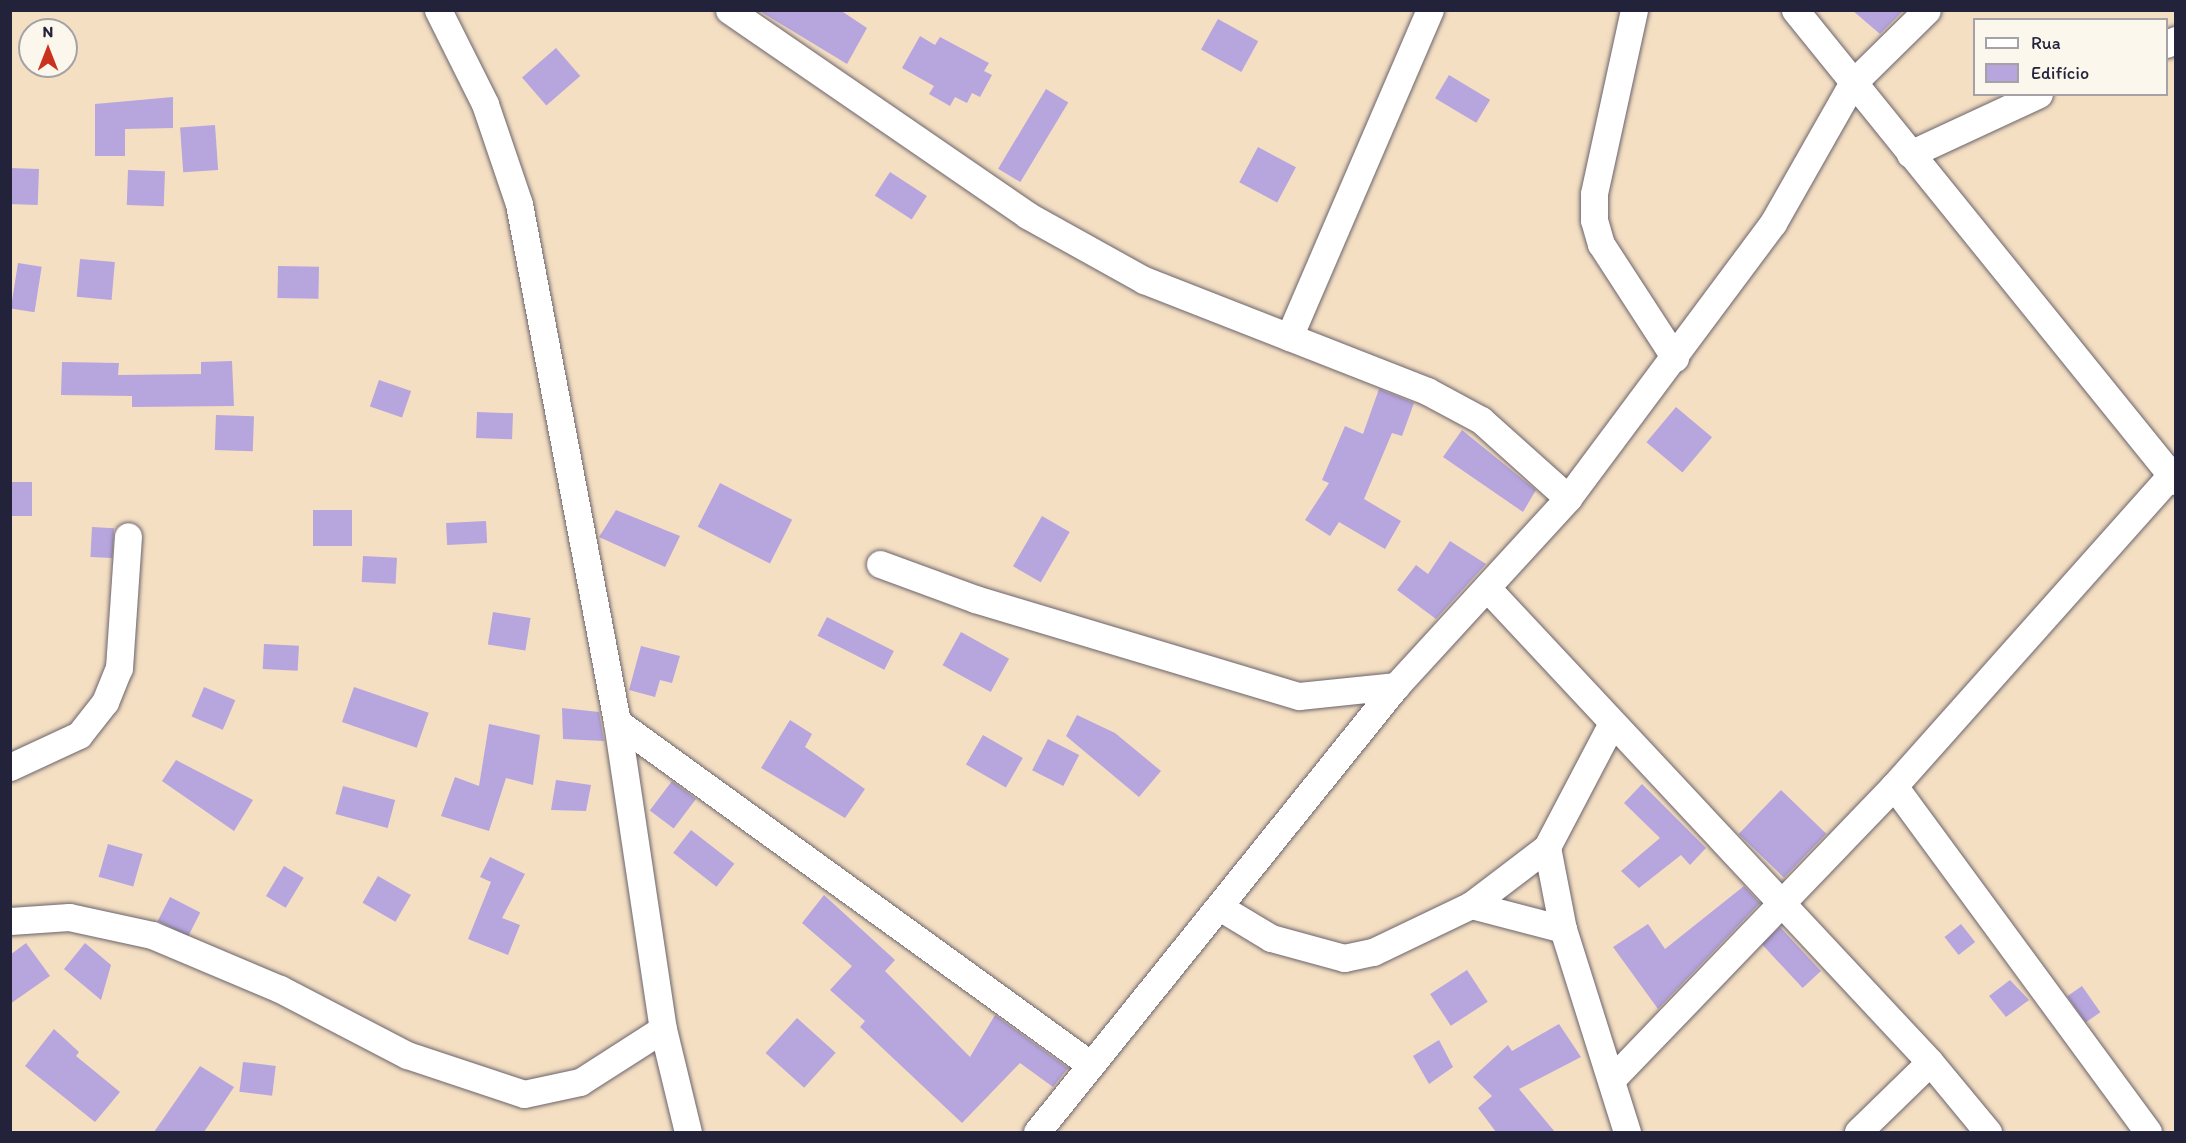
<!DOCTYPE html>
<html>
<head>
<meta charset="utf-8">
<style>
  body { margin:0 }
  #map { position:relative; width:2186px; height:1143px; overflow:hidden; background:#f4dfc3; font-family:Itim,sans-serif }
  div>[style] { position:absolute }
  .building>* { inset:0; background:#b7a5de; transform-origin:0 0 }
  .roads { filter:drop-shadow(0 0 2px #6c646b) drop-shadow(0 0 2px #6c646b) }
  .minor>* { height:27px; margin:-13.5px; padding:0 13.5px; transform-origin:13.5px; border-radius:13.5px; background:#fff }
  span { translate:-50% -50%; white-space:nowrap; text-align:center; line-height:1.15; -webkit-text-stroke:4.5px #fbf7ec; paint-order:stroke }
  .frame { position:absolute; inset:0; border:12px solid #22223b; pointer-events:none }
  .legend { position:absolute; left:1973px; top:18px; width:195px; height:78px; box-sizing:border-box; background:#fbf7ec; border:2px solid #a4a2a5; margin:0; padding:8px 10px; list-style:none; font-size:18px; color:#22223b }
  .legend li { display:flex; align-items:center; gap:12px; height:30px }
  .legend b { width:30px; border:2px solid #a4a2a5 }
  .north { position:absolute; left:18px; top:18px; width:60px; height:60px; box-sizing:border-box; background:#fbf7ec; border:2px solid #a4a2a5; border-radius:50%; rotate:0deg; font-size:16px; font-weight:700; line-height:24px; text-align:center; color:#22223b }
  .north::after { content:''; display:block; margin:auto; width:21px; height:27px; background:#c8321e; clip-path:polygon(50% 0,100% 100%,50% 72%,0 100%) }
</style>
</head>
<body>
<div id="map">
  <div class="building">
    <div style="clip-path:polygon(758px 10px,840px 10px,867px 28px,847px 64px)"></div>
    <div style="clip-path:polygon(1852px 10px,1904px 10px,1880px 34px)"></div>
    <div style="left:1218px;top:19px;width:46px;height:35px;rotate:29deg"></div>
    <div style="clip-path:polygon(920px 36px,935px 45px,940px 37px,989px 63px,984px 71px,992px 75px,980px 97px,972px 93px,967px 103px,955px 97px,950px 106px,929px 94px,934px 86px,902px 68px)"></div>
    <div style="left:556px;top:48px;width:37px;height:45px;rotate:49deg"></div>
    <div style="left:1449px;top:75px;width:48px;height:27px;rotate:31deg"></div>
    <div style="left:1046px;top:89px;width:26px;height:93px;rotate:31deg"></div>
    <div style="clip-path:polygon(173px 97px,173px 128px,125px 129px,125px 156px,95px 156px,95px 104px)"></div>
    <div style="left:215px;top:125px;width:45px;height:35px;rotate:86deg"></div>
    <div style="left:1258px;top:147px;width:43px;height:40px;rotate:28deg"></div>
    <div style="left:10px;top:168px;width:29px;height:36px;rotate:2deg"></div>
    <div style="left:128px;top:170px;width:37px;height:35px;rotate:2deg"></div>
    <div style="left:890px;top:172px;width:44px;height:28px;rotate:33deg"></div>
    <div style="left:80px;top:259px;width:35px;height:38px;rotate:5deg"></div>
    <div style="left:18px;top:263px;width:24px;height:46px;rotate:9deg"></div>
    <div style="left:278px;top:266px;width:41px;height:32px;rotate:1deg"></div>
    <div style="clip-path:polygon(232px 361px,234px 406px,132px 407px,132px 396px,61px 395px,62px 362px,119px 363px,118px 375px,201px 374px,201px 362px)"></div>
    <div style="left:379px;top:380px;width:34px;height:28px;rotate:19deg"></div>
    <div style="clip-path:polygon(1379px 389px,1414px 403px,1402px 436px,1392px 433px,1364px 499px,1401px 521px,1385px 549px,1339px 522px,1330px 536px,1305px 520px,1329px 483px,1322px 480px,1345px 426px,1363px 434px)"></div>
    <div style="left:1676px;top:407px;width:47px;height:46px;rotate:40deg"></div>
    <div style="left:477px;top:412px;width:36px;height:26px;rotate:2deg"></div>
    <div style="left:216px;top:415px;width:38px;height:35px;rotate:2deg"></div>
    <div style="clip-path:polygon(1462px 430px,1536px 490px,1523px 512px,1443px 457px)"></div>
    <div style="left:10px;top:482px;width:22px;height:34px"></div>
    <div style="left:720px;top:483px;width:81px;height:49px;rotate:27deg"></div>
    <div style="left:313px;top:510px;width:39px;height:36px"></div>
    <div style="clip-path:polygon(616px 510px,680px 536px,665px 567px,599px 537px)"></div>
    <div style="left:1042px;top:516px;width:32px;height:58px;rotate:30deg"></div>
    <div style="left:486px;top:521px;width:22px;height:40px;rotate:87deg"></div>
    <div style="left:92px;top:527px;width:22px;height:30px;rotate:3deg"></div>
    <div style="clip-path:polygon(1450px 541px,1486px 564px,1436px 619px,1397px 590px,1416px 565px,1428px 574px)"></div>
    <div style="left:363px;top:556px;width:34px;height:26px;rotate:3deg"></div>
    <div style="left:493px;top:612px;width:38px;height:33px;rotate:9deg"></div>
    <div style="left:827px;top:617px;width:75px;height:21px;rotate:27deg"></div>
    <div style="left:961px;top:632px;width:55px;height:38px;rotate:29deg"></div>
    <div style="left:264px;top:644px;width:35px;height:25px;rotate:3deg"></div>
    <div style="clip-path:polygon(641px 646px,680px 656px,672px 683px,660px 680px,655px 697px,629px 690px)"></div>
    <div style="left:204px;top:687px;width:34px;height:32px;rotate:23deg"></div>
    <div style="left:354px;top:687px;width:79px;height:37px;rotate:19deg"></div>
    <div style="clip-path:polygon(562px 708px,599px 712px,604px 741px,563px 739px)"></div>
    <div style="clip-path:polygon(1077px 715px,1115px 733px,1161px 771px,1139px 797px,1066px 736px)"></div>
    <div style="clip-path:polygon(790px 720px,812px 734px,805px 747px,865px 789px,845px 818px,761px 768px)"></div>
    <div style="clip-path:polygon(489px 724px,540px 735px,533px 785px,506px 778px,489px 831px,441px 816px,455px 777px,479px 786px)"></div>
    <div style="left:983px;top:735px;width:46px;height:34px;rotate:30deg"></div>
    <div style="left:1048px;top:739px;width:35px;height:35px;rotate:27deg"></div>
    <div style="clip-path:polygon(176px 760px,253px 800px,234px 831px,162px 781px)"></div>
    <div style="clip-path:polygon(556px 780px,591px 785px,586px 811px,551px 810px)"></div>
    <div style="left:672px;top:781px;width:30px;height:37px;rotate:37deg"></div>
    <div style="clip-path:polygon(1642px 784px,1706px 848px,1690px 865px,1681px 855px,1639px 888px,1621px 871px,1660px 838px,1624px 803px)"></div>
    <div style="left:343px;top:786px;width:54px;height:29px;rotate:15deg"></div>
    <div style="left:1781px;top:790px;width:63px;height:61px;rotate:44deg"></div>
    <div style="left:691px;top:830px;width:55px;height:29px;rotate:38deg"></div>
    <div style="left:108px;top:844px;width:36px;height:34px;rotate:16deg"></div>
    <div style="clip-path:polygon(490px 857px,525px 874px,502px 918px,520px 925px,508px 955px,468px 939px,491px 882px,480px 877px)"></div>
    <div style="left:284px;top:866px;width:23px;height:35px;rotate:31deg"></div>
    <div style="left:378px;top:876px;width:38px;height:31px;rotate:30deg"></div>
    <div style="clip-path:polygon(1744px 886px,1760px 903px,1658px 1009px,1613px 947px,1648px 924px,1665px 949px)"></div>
    <div style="clip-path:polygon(824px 895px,895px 960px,885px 971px,970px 1057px,995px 1015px,1068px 1068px,1053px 1087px,1020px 1063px,962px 1123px,860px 1027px,865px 1021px,830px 990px,852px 966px,802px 923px)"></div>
    <div style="left:170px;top:897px;width:34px;height:27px;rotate:27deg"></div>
    <div style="left:1961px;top:924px;width:23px;height:21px;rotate:52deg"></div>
    <div style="left:1780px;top:927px;width:60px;height:25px;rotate:47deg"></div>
    <div style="clip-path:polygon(26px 943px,50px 976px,10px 1004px,10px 955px)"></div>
    <div style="clip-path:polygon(85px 943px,111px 965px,101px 1000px,64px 969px)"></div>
    <div style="left:1467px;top:970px;width:38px;height:44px;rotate:57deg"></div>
    <div style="clip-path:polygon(2010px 980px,2029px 1000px,2006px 1017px,1989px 996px)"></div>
    <div style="left:2082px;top:986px;width:32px;height:18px;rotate:55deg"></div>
    <div style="left:797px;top:1018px;width:52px;height:47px;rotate:42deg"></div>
    <div style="clip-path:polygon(1559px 1024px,1581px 1057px,1519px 1089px,1555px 1132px,1496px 1132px,1478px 1108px,1492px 1096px,1473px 1077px,1508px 1045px,1512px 1051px)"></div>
    <div style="clip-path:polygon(54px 1029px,79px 1052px,76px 1056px,120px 1092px,95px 1122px,25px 1066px)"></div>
    <div style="clip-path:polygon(1439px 1040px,1453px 1067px,1429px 1084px,1413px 1056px)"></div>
    <div style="left:243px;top:1062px;width:33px;height:30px;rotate:7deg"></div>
    <div style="clip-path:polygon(200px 1066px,234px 1087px,204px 1132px,154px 1132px)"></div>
  </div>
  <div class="roads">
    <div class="minor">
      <div style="left:438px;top:10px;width:105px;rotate:63.4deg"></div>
      <div style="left:485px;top:104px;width:106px;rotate:71.2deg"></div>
      <div style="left:519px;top:204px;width:527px;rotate:79.29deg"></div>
      <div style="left:617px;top:722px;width:310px;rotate:81.5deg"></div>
      <div style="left:663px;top:1029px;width:106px;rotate:76.4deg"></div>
      <div style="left:729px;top:10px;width:362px;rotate:34.5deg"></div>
      <div style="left:1027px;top:215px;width:134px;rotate:29.1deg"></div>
      <div style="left:1144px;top:280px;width:304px;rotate:21.4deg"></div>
      <div style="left:1427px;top:391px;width:61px;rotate:28.2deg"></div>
      <div style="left:1481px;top:420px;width:117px;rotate:41.9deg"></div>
      <div style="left:1634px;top:10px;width:188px;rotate:102.3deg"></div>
      <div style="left:1594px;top:194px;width:26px;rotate:90deg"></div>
      <div style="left:1594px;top:220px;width:25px;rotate:74deg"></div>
      <div style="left:1601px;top:244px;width:136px;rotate:57deg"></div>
      <div style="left:1795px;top:10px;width:606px;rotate:51.03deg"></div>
      <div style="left:2166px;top:44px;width:11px;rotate:-22deg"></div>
      <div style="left:1910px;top:154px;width:142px;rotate:-24.9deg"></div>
      <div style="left:1289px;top:337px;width:356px;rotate:-66.7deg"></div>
      <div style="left:880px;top:564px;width:101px;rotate:20.2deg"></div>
      <div style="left:975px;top:599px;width:338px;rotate:16.7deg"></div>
      <div style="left:1299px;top:696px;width:98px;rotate:-5.9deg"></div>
      <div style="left:1488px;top:589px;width:647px;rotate:46.94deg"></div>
      <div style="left:1930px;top:1062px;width:91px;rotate:50.4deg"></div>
      <div style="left:617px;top:722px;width:585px;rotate:35.89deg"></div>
      <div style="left:1611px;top:725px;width:138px;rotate:117.7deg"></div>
      <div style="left:1547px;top:847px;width:84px;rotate:79deg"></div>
      <div style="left:1563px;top:929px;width:213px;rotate:72.5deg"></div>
      <div style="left:10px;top:767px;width:76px;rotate:-24.9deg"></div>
      <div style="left:79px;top:735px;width:42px;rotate:-51.8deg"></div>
      <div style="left:105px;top:702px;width:37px;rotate:-68deg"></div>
      <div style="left:119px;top:668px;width:132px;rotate:-86.1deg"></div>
      <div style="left:1894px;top:786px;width:429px;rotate:53.7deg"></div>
      <div style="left:1471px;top:905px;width:95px;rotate:14.6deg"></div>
      <div style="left:1221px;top:908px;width:58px;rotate:31deg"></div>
      <div style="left:1271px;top:938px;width:76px;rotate:15.3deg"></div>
      <div style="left:1344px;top:958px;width:30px;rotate:-12deg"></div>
      <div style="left:1373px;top:952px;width:109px;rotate:-25.6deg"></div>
      <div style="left:1471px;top:905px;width:96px;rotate:-37.3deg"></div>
      <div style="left:10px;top:921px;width:59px;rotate:-3.9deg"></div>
      <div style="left:69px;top:917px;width:85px;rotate:12.2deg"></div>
      <div style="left:152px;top:935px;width:139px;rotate:22.9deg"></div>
      <div style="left:280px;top:989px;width:143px;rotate:27.5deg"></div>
      <div style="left:407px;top:1055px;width:123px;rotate:18.4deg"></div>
      <div style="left:524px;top:1094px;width:57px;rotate:-12.1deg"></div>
      <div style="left:580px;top:1082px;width:98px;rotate:-32.6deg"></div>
      <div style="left:1613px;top:1078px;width:405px;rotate:-46.1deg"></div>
      <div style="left:1894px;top:786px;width:424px;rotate:-48.3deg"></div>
      <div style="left:1037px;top:1132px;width:573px;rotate:-51.17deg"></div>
      <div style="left:1396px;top:686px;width:255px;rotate:-47.5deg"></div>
      <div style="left:1568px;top:498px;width:343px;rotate:-53.3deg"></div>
      <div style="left:1773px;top:223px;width:160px;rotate:-60.4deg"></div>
      <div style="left:1852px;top:84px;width:105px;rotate:-44.6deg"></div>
      <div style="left:1858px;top:1132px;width:100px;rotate:-44.2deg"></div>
    </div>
  </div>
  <div class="frame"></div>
  <ul class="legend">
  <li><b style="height:8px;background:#fff"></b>Rua</li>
  <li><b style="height:16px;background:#b7a5de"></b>Edifício</li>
  </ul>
  <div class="north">N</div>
</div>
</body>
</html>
